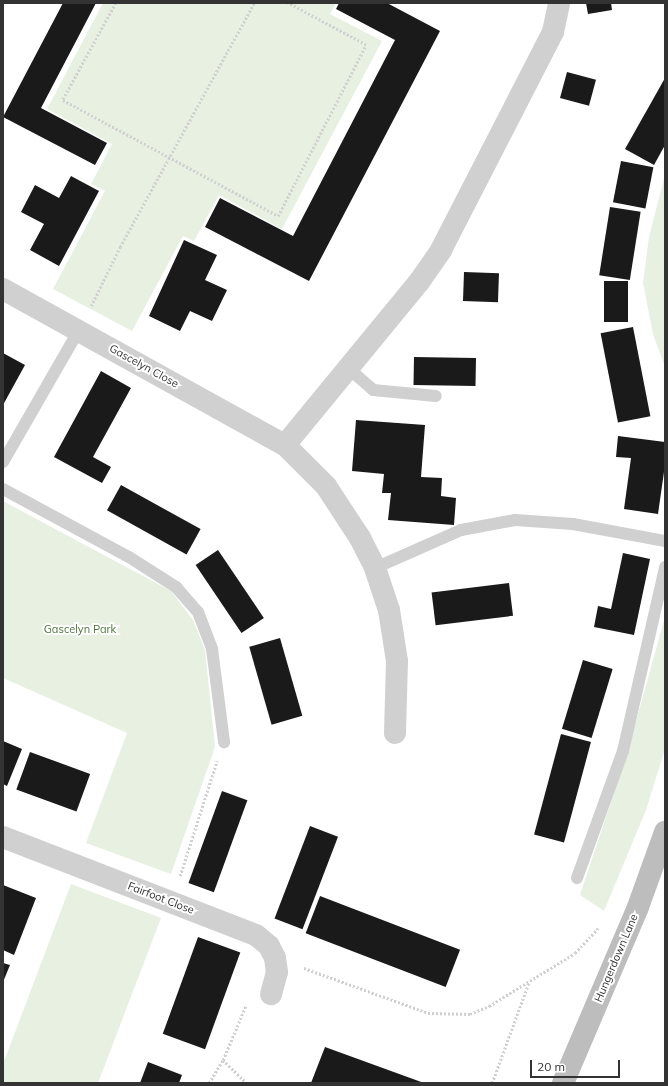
<!DOCTYPE html>
<html>
<head>
<meta charset="utf-8">
<style>
  body { margin:0 }
  #map { position:relative; width:668px; height:1086px; overflow:hidden; background:#fff; font-family:Mulish,sans-serif }
  div>[style] { position:absolute }
  .green>* { inset:0; background:#e7f0e1 }
  .building>* { inset:0; background:#1a1a1a; transform-origin:0 0 }
  .path>* { height:2.5px; margin-top:-1.25px; transform-origin:0; background:repeating-linear-gradient(90deg,#d0d0d0 0 2px,transparent 0 4px) }
  .service>* { height:12px; margin:-6px; padding:0 6px; transform-origin:6px; border-radius:6px; background:#d0d0d0 }
  .minor>* { height:22px; margin:-11px; padding:0 11px; transform-origin:11px; border-radius:11px; background:#d0d0d0 }
  .secondary>* { height:22px; margin:-11px; padding:0 11px; transform-origin:11px; border-radius:11px; background:#bdbdbd }
  span { translate:-50% -50%; white-space:nowrap; text-align:center; line-height:1.15; -webkit-text-stroke:4px #fff; paint-order:stroke }
  .street-label { font-size:11px; color:#333 }
  .park-label { font-size:11px; color:#4e723d }
  .frame { position:absolute; inset:0; border:4px solid #333; pointer-events:none }
  .scale { position:absolute; left:530px; top:1060px; width:90px; height:18px; box-sizing:border-box; border:2px solid #333; border-top:0; padding-left:5px; font-size:12px; line-height:14px; white-space:nowrap; color:#333; -webkit-text-stroke:3px #fff; paint-order:stroke }
</style>
</head>
<body>
<div id="map">
  <div class="green">
    <div style="clip-path:polygon(103px 3px,336px 3px,330px 14px,382px 41px,282px 229px,219px 195px,194px 241px,183px 236px,132px 331px,53px 289px,105px 191px,91px 184px,112px 144px,47px 109px)"></div>
    <div style="clip-path:polygon(665px 175px,665px 367px,653px 334px,643px 283px,649px 237px)"></div>
    <div style="clip-path:polygon(3px 501px,171px 591px,193px 620px,205px 650px,215px 747px,171px 874px,86px 843px,127px 733px,3px 678px)"></div>
    <div style="clip-path:polygon(665px 617px,665px 749px,646px 810px,604px 911px,580px 895px,626px 757px)"></div>
    <div style="clip-path:polygon(71px 884px,161px 918px,98px 1083px,3px 1083px,3px 1064px)"></div>
  </div>
  <div class="building">
    <div style="clip-path:polygon(63px 3px,96px 3px,41px 108px,107px 143px,95px 165px,3px 117px)"></div>
    <div style="clip-path:polygon(339px 3px,387px 3px,440px 31px,309px 281px,205px 227px,220px 198px,293px 236px,395px 40px,336px 9px)"></div>
    <div style="clip-path:polygon(586px 3px,611px 3px,612px 10px,588px 14px)"></div>
    <div style="left:567px;top:72px;width:30px;height:27px;rotate:15deg"></div>
    <div style="clip-path:polygon(665px 78px,665px 145px,654px 165px,625px 149px)"></div>
    <div style="left:621px;top:161px;width:33px;height:42px;rotate:11deg"></div>
    <div style="clip-path:polygon(71px 176px,99px 191px,59px 266px,30px 250px,44px 224px,21px 212px,35px 185px,59px 198px)"></div>
    <div style="left:610px;top:207px;width:31px;height:69px;rotate:9deg"></div>
    <div style="clip-path:polygon(184px 240px,217px 255px,205px 280px,227px 290px,212px 321px,190px 311px,180px 331px,149px 316px)"></div>
    <div style="left:464px;top:272px;width:35px;height:29px;rotate:2deg"></div>
    <div style="left:604px;top:281px;width:24px;height:41px"></div>
    <div style="left:633px;top:327px;width:91px;height:33px;rotate:79deg"></div>
    <div style="clip-path:polygon(3px 353px,25px 365px,3px 405px)"></div>
    <div style="left:414px;top:357px;width:62px;height:28px;rotate:1deg"></div>
    <div style="clip-path:polygon(101px 371px,131px 388px,93px 457px,111px 467px,102px 483px,54px 457px)"></div>
    <div style="clip-path:polygon(356px 420px,425px 425px,421px 477px,442px 478px,441px 496px,456px 498px,454px 525px,388px 520px,391px 493px,382px 493px,384px 474px,352px 471px)"></div>
    <div style="clip-path:polygon(618px 436px,665px 442px,665px 465px,658px 514px,624px 509px,631px 458px,616px 457px)"></div>
    <div style="left:121px;top:485px;width:91px;height:29px;rotate:29deg"></div>
    <div style="left:218px;top:550px;width:82px;height:27px;rotate:56deg"></div>
    <div style="clip-path:polygon(623px 553px,650px 559px,634px 635px,594px 627px,598px 606px,611px 609px)"></div>
    <div style="left:509px;top:583px;width:33px;height:78px;rotate:83deg"></div>
    <div style="left:280px;top:638px;width:81px;height:32px;rotate:74deg"></div>
    <div style="left:583px;top:660px;width:31px;height:72px;rotate:17deg"></div>
    <div style="left:561px;top:734px;width:31px;height:104px;rotate:15deg"></div>
    <div style="clip-path:polygon(3px 741px,22px 749px,7px 786px,3px 784px)"></div>
    <div style="left:30px;top:752px;width:64px;height:40px;rotate:20deg"></div>
    <div style="left:222px;top:791px;width:27px;height:98px;rotate:20deg"></div>
    <div style="left:310px;top:826px;width:30px;height:99px;rotate:21deg"></div>
    <div style="clip-path:polygon(3px 885px,36px 898px,14px 955px,3px 950px)"></div>
    <div style="left:320px;top:896px;width:150px;height:40px;rotate:21deg"></div>
    <div style="left:198px;top:937px;width:45px;height:103px;rotate:20deg"></div>
    <div style="clip-path:polygon(3px 963px,10px 965px,3px 982px)"></div>
    <div style="clip-path:polygon(325px 1047px,424px 1083px,311px 1083px)"></div>
    <div style="clip-path:polygon(148px 1062px,182px 1075px,179px 1083px,140px 1083px)"></div>
  </div>
  <div class="path">
    <div style="left:116px;top:3px;width:111px;rotate:118.7deg"></div>
    <div style="left:63px;top:100px;width:244px;rotate:28.3deg"></div>
    <div style="left:278px;top:216px;width:192px;rotate:-62.8deg"></div>
    <div style="left:366px;top:45px;width:89px;rotate:-151.7deg"></div>
    <div style="left:91px;top:306px;width:66px;rotate:-63.8deg"></div>
    <div style="left:120px;top:247px;width:278px;rotate:-61.2deg"></div>
    <div style="left:180px;top:876px;width:121px;rotate:-72.2deg"></div>
    <div style="left:304px;top:968px;width:132px;rotate:19.9deg"></div>
    <div style="left:428px;top:1013px;width:42px;rotate:1.4deg"></div>
    <div style="left:470px;top:1014px;width:21px;rotate:-23deg"></div>
    <div style="left:489px;top:1006px;width:101px;rotate:-31.6deg"></div>
    <div style="left:575px;top:953px;width:35px;rotate:-47deg"></div>
    <div style="left:223px;top:1060px;width:33px;rotate:44deg"></div>
    <div style="left:209px;top:1083px;width:27px;rotate:-59deg"></div>
    <div style="left:223px;top:1060px;width:60px;rotate:-67.3deg"></div>
    <div style="left:492px;top:1083px;width:108px;rotate:-69.9deg"></div>
  </div>
  <div class="service">
    <div style="left:348px;top:368px;width:33px;rotate:41deg"></div>
    <div style="left:373px;top:390px;width:63px;rotate:5.4deg"></div>
    <div style="left:3px;top:462px;width:152px;rotate:-60.1deg"></div>
    <div style="left:3px;top:489px;width:143px;rotate:28.4deg"></div>
    <div style="left:129px;top:557px;width:56px;rotate:32.6deg"></div>
    <div style="left:176px;top:587px;width:33px;rotate:49deg"></div>
    <div style="left:198px;top:612px;width:40px;rotate:69deg"></div>
    <div style="left:212px;top:649px;width:94px;rotate:82.6deg"></div>
    <div style="left:375px;top:568px;width:94px;rotate:-23.8deg"></div>
    <div style="left:461px;top:530px;width:55px;rotate:-10.5deg"></div>
    <div style="left:515px;top:520px;width:58px;rotate:3.9deg"></div>
    <div style="left:573px;top:524px;width:94px;rotate:10.5deg"></div>
    <div style="left:577px;top:878px;width:135px;rotate:-70.1deg"></div>
    <div style="left:623px;top:751px;width:189px;rotate:-77.1deg"></div>
  </div>
  <div class="minor">
    <div style="left:3px;top:289px;width:322px;rotate:29deg"></div>
    <div style="left:285px;top:445px;width:58px;rotate:45deg"></div>
    <div style="left:326px;top:486px;width:62px;rotate:56.8deg"></div>
    <div style="left:360px;top:538px;width:34px;rotate:63deg"></div>
    <div style="left:375px;top:568px;width:44px;rotate:71.6deg"></div>
    <div style="left:389px;top:610px;width:52px;rotate:81.1deg"></div>
    <div style="left:397px;top:661px;width:72px;rotate:91.6deg"></div>
    <div style="left:285px;top:445px;width:211px;rotate:-50.6deg"></div>
    <div style="left:419px;top:282px;width:39px;rotate:-55deg"></div>
    <div style="left:441px;top:250px;width:245px;rotate:-62.8deg"></div>
    <div style="left:553px;top:32px;width:30px;rotate:-78deg"></div>
    <div style="left:3px;top:837px;width:271px;rotate:21.2deg"></div>
    <div style="left:256px;top:935px;width:17px;rotate:40deg"></div>
    <div style="left:269px;top:946px;width:13px;rotate:63deg"></div>
    <div style="left:275px;top:958px;width:14px;rotate:82deg"></div>
    <div style="left:277px;top:972px;width:23px;rotate:105deg"></div>
  </div>
  <div class="secondary">
    <div style="left:563px;top:1083px;width:191px;rotate:-66.9deg"></div>
    <div style="left:638px;top:907px;width:80px;rotate:-70.2deg"></div>
  </div>
  <div class="street-label">
    <span style="left:144px;top:366px;rotate:29deg">Gascelyn Close</span>
    <span style="left:161px;top:898px;rotate:21deg">Fairfoot Close</span>
    <span style="left:616px;top:958px;rotate:-67deg">Hungerdown Lane</span>
  </div>
  <div class="park-label">
    <span style="left:80px;top:629px">Gascelyn Park</span>
  </div>
  <div class="frame"></div>
  <div class="scale">20 m</div>
</div>
</body>
</html>
